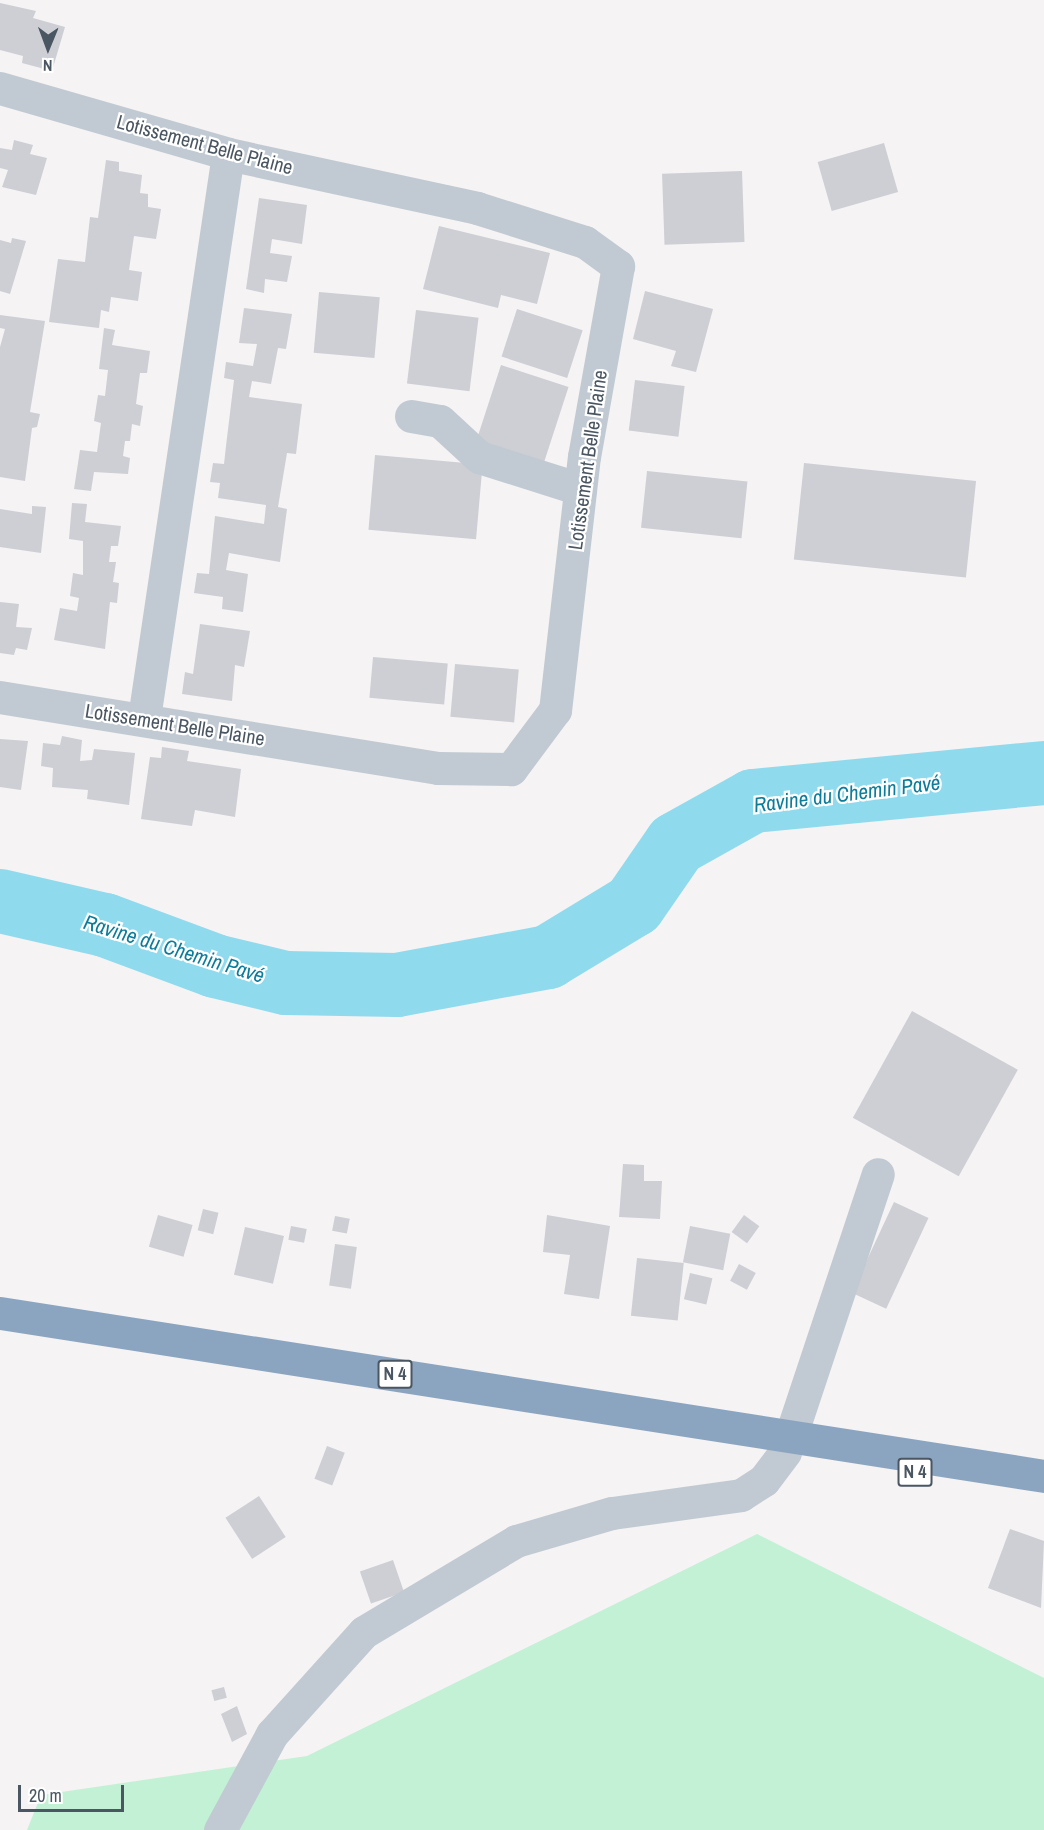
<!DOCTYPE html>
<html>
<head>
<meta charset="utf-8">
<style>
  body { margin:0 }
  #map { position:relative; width:1044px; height:1830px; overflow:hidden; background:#f5f3f3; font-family:"Archivo Narrow",sans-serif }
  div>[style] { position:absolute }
  .green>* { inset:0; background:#c3f1d5 }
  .river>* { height:64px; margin:-32px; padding:0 32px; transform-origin:32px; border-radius:32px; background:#90daee }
  .building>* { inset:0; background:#cdcfd5; transform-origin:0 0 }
  .minor>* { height:33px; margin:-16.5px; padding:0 16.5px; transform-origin:16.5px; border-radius:16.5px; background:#c1cad2 }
  .highway>* { height:33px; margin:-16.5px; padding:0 16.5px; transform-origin:16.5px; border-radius:16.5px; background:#8ba5c1 }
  span { translate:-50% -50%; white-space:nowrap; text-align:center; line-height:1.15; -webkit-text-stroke:4.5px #fff; paint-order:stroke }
  .shield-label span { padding:2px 4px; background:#fff; border:2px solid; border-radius:4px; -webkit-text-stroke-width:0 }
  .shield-label { font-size:18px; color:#4a5661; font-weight:700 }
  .street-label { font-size:20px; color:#4a5661 }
  .water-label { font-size:21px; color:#0c7c9b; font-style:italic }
  .north { position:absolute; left:18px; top:18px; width:60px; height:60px; -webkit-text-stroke:4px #fff; paint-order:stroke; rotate:181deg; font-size:16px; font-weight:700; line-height:24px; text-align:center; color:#4a5661 }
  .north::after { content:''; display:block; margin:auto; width:21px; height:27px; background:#4a5661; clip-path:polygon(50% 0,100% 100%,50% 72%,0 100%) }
  .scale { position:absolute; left:18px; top:1785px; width:106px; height:27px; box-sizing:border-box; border:3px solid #4a5661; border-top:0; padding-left:8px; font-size:18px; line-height:21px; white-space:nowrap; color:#4a5661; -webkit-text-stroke:4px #fff; paint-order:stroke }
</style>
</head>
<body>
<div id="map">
  <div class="green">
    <div style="clip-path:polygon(757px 1534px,1044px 1678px,1044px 1830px,27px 1830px,41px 1795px,307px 1756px)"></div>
  </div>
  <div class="river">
    <div style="left:0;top:901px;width:108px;rotate:12.9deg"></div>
    <div style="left:105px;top:925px;width:117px;rotate:20.4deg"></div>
    <div style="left:215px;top:966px;width:73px;rotate:13.5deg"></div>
    <div style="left:286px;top:983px;width:111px;rotate:1deg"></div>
    <div style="left:397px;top:985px;width:154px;rotate:-10.5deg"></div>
    <div style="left:548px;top:957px;width:100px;rotate:-31.2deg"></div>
    <div style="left:634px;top:905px;width:74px;rotate:-55.5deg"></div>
    <div style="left:676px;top:844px;width:88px;rotate:-29.2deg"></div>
    <div style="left:753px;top:801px;width:292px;rotate:-5.5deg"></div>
  </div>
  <div class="building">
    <div style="clip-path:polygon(0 3px,36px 11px,33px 18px,65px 27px,52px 71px,22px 63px,23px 56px,0 50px)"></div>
    <div style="clip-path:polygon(14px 140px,33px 145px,30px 154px,47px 158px,36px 195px,2px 187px,8px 170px,0 168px,0 148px,12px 150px)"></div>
    <div style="left:884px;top:143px;width:51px;height:69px;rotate:74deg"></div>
    <div style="clip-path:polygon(106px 160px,119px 162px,119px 171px,142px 175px,140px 193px,148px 194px,148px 207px,161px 209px,156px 239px,134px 236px,129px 270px,142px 272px,138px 301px,111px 297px,109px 312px,101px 310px,99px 328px,49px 322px,58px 259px,85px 262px,90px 217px,98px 218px)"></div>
    <div style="left:742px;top:171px;width:71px;height:80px;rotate:88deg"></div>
    <div style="clip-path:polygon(259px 198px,307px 205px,302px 244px,272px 239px,270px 253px,292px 256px,287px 282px,265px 279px,264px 293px,246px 289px)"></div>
    <div style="clip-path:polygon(439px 226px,550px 253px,537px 304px,501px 295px,498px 308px,423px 289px)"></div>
    <div style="clip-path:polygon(12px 238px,26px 241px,10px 294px,0 291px,0 240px,11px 243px)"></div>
    <div style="clip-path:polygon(645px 291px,713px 309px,696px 372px,671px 366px,676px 351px,633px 339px)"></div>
    <div style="left:319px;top:292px;width:61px;height:61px;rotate:5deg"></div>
    <div style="clip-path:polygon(244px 308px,292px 314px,286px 349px,278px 348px,271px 384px,252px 381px,249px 397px,302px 404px,296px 454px,287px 453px,278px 507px,287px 509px,280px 562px,229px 553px,226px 570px,248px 574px,243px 612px,222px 609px,223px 597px,194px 593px,197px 573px,209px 574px,215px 516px,264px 524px,266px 505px,218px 498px,220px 483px,210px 482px,213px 463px,224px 464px,226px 446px,234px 380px,224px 378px,226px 362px,253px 366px,257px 344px,239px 343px)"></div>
    <div style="left:517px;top:309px;width:69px;height:50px;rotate:18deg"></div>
    <div style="left:416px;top:310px;width:63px;height:74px;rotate:7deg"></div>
    <div style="clip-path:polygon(0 315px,45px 321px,30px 412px,40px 414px,37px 427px,32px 428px,25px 481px,0 477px,0 347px,5px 329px,0 328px)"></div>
    <div style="clip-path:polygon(104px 328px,115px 330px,112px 345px,150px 351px,147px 373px,140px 373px,138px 388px,136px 404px,143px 406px,140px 426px,132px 424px,130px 441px,125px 441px,123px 456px,130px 458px,128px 474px,94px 472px,91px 491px,74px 489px,80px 450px,97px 452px,101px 423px,94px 421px,98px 395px,105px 396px,108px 370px,99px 369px)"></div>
    <div style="left:501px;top:365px;width:71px;height:80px;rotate:18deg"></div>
    <div style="left:635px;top:380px;width:50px;height:51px;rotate:7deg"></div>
    <div style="left:375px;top:455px;width:108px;height:75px;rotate:5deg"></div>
    <div style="left:804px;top:463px;width:173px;height:97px;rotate:6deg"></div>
    <div style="left:647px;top:471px;width:101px;height:57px;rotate:6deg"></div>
    <div style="clip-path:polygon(72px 503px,87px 504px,85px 522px,121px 526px,118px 546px,111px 546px,109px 562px,116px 562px,113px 582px,119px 583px,117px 603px,110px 602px,105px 649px,54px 640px,60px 608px,77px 611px,79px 598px,70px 596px,73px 573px,83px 575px,83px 541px,69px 539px)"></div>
    <div style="clip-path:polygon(32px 506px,46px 507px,41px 553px,0 547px,0 509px,32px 514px)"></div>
    <div style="clip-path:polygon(0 602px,19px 604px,16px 627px,32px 628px,27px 650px,16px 648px,14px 655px,0 653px)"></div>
    <div style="clip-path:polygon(200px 624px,250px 631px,244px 667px,235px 665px,232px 701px,182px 694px,185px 672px,193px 674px)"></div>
    <div style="left:373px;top:657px;width:75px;height:41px;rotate:5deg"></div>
    <div style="left:455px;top:664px;width:64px;height:53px;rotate:5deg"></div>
    <div style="clip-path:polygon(62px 736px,82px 740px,80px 761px,92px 760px,94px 749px,135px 753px,129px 805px,87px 799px,88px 790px,52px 787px,53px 768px,41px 766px,43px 743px,60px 745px)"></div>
    <div style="clip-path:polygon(0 739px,28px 741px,21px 790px,0 787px)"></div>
    <div style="clip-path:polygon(162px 747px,189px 751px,187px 761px,241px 769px,235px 817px,195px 810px,192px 826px,141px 819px,150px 757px,161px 758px)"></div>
    <div style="left:912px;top:1011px;width:121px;height:122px;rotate:29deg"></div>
    <div style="clip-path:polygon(623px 1164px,644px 1165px,644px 1181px,662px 1181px,660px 1219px,619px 1217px)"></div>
    <div style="left:894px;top:1202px;width:38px;height:100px;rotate:25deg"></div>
    <div style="left:203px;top:1209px;width:16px;height:22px;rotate:14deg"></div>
    <div style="left:158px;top:1215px;width:36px;height:33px;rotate:16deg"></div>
    <div style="clip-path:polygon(547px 1215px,610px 1226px,599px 1299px,564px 1294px,570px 1255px,543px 1252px)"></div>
    <div style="left:744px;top:1215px;width:19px;height:21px;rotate:36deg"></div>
    <div style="left:335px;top:1216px;width:15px;height:15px;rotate:11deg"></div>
    <div style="left:291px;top:1226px;width:16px;height:14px;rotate:11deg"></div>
    <div style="left:690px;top:1226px;width:41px;height:37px;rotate:11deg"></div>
    <div style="left:245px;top:1227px;width:40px;height:49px;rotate:13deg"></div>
    <div style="left:335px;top:1244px;width:22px;height:42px;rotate:8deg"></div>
    <div style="left:637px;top:1258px;width:47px;height:58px;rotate:6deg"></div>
    <div style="left:739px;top:1264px;width:19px;height:19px;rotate:28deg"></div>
    <div style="left:690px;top:1273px;width:23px;height:27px;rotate:13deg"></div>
    <div style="left:327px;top:1446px;width:19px;height:35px;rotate:21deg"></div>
    <div style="left:259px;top:1496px;width:49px;height:40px;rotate:57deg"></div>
    <div style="clip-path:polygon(1010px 1529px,1044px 1541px,1041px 1608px,988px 1588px)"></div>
    <div style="left:393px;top:1560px;width:34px;height:35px;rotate:71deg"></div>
    <div style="left:224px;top:1687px;width:11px;height:13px;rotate:75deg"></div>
    <div style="clip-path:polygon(237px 1706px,247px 1734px,232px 1742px,221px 1714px)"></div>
  </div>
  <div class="minor">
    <div style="left:0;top:88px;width:237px;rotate:16.1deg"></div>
    <div style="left:228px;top:154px;width:255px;rotate:12.2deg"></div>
    <div style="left:477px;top:208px;width:113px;rotate:17.5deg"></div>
    <div style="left:585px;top:242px;width:41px;rotate:36deg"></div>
    <div style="left:618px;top:266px;width:193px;rotate:100.1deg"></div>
    <div style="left:584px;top:456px;width:256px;rotate:96.5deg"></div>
    <div style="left:555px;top:710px;width:74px;rotate:126.7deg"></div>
    <div style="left:511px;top:769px;width:73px;rotate:-179.2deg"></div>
    <div style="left:438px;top:768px;width:444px;rotate:-170.8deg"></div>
    <div style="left:411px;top:416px;width:29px;rotate:10deg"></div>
    <div style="left:440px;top:421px;width:53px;rotate:42.7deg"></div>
    <div style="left:479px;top:457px;width:106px;rotate:17.6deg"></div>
    <div style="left:144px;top:718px;width:570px;rotate:-81.53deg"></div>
    <div style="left:790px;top:1438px;width:278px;rotate:-71.6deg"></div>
    <div style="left:220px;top:1830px;width:109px;rotate:-61.6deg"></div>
    <div style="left:272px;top:1734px;width:137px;rotate:-48deg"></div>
    <div style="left:364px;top:1632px;width:177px;rotate:-30.9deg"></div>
    <div style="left:516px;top:1541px;width:100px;rotate:-16.3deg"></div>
    <div style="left:612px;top:1513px;width:130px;rotate:-7.9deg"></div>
    <div style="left:741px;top:1495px;width:27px;rotate:-33deg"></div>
    <div style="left:764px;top:1480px;width:35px;rotate:-53deg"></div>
  </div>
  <div class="highway">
    <div style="left:0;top:1313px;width:1057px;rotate:8.87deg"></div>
  </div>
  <div class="shield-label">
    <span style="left:395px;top:1374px">N 4</span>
    <span style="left:915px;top:1472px">N 4</span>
  </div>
  <div class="street-label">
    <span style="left:205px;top:144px;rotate:15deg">Lotissement Belle Plaine</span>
    <span style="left:587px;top:460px;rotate:-82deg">Lotissement Belle Plaine</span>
    <span style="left:175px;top:724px;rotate:9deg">Lotissement Belle Plaine</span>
  </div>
  <div class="water-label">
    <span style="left:847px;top:794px;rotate:-7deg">Ravine du Chemin Pavé</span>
    <span style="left:174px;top:949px;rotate:17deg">Ravine du Chemin Pavé</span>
  </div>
  <div class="north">N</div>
  <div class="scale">20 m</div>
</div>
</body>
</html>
